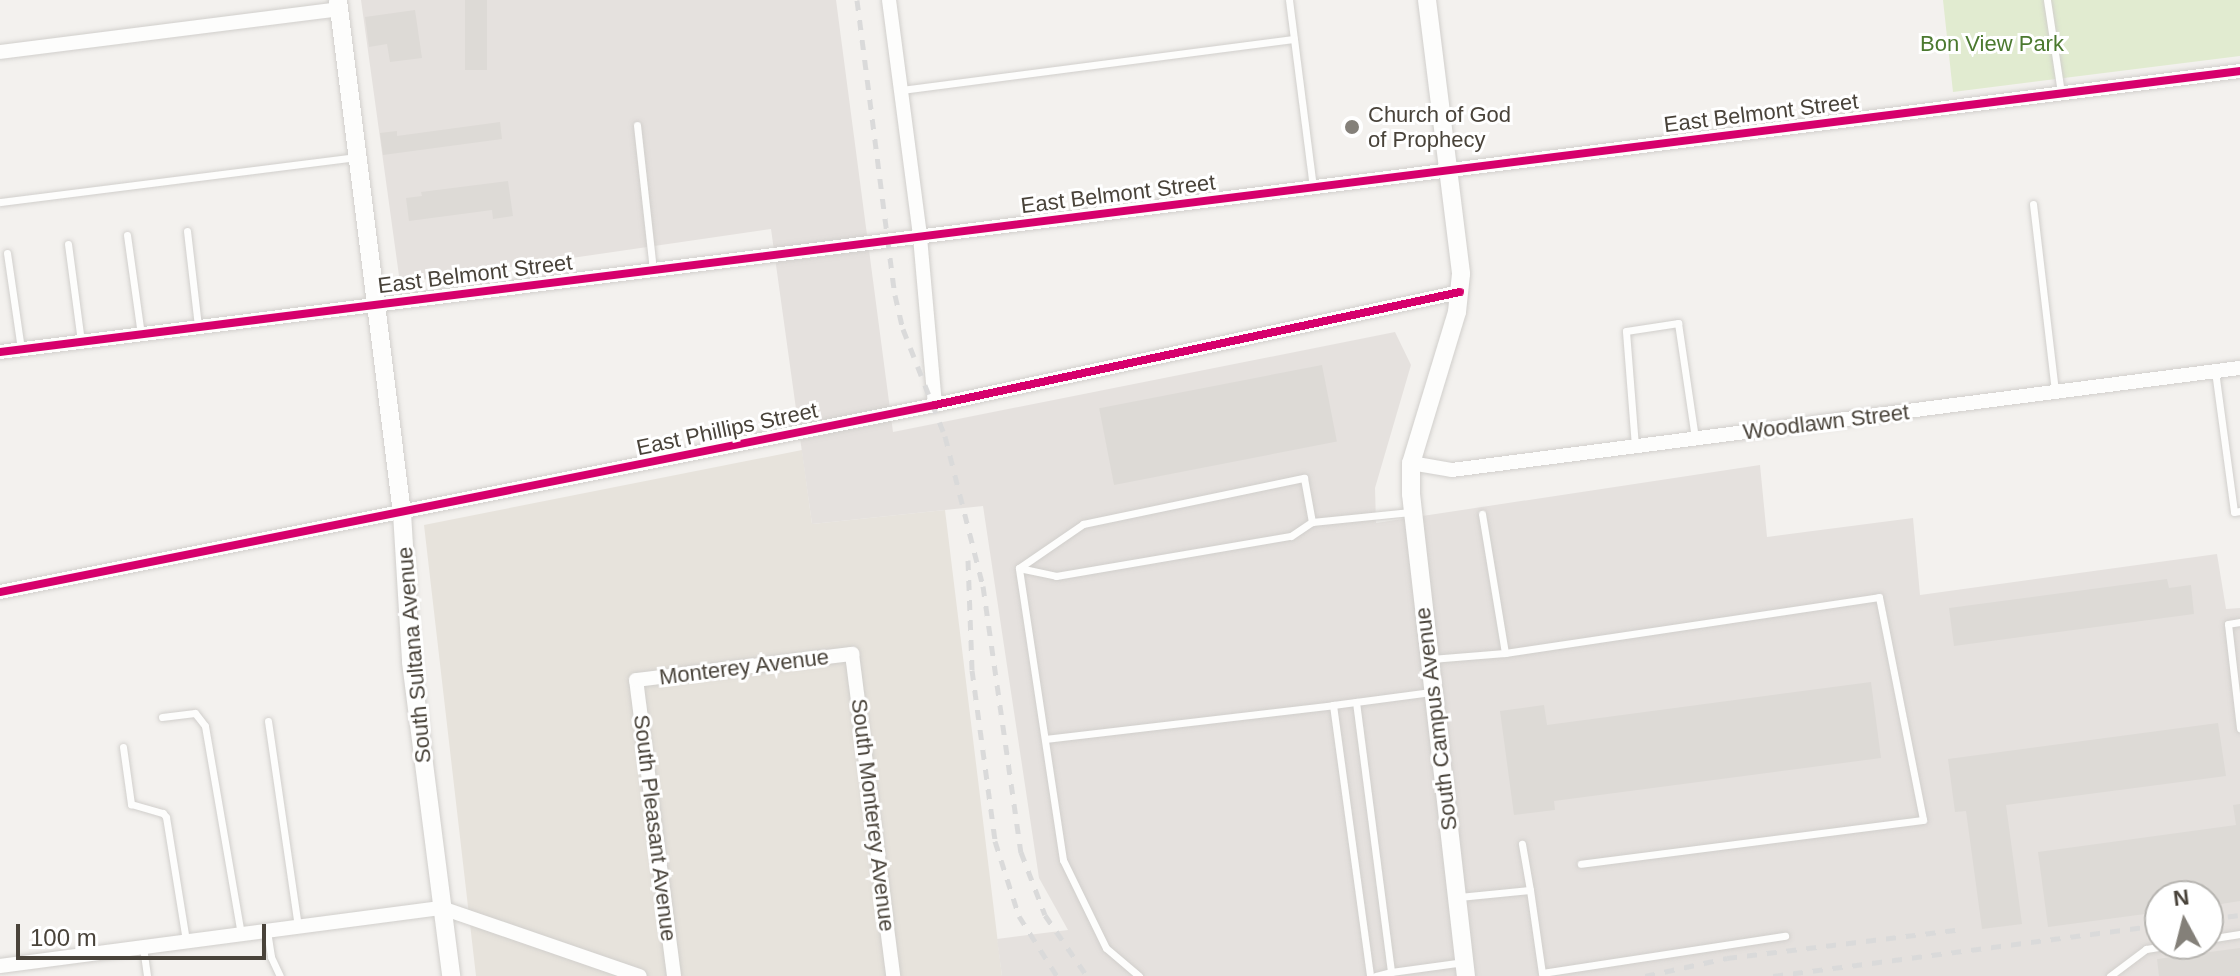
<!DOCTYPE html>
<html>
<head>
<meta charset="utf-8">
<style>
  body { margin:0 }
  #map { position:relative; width:2240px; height:976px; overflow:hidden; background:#f3f1ee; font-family:Arial,sans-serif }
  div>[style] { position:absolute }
  .residential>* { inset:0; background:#e7e3dc }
  .industrial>* { inset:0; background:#e5e1de }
  .green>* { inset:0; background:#e1ebd0 }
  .building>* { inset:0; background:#dddad6; transform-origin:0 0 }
  .roads { filter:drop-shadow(0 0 2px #d1cfcc) drop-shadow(0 0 2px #d1cfcc) }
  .service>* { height:7px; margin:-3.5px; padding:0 3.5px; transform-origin:3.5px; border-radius:3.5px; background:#fdfdfc }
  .minor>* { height:14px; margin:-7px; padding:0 7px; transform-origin:7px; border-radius:7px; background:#fdfdfc }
  .tertiary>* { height:18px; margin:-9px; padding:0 9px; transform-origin:9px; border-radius:9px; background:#fdfdfc }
  .rail>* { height:5px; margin-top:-2.5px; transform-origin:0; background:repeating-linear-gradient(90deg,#dadada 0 10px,transparent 0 20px) }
  .cycleway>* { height:8px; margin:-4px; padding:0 4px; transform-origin:4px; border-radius:4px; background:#d6006c }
  .dots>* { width:22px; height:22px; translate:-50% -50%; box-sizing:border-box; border:4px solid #fff; border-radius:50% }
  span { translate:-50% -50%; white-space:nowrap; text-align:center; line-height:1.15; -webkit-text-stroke:6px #fff; paint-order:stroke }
  .park-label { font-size:22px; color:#4b792f }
  .street-label { font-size:22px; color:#49433a }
  .poi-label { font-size:22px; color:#49433a }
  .left { translate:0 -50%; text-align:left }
  .north { position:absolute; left:2144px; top:880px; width:80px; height:80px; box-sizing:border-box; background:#fff; border:2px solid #b6b4b0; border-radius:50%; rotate:353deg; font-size:22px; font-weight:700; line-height:32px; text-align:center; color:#49433a }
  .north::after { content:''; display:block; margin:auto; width:28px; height:36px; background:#848079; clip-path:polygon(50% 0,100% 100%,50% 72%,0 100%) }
  .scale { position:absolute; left:16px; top:924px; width:250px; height:36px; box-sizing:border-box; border:4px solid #49433a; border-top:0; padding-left:10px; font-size:24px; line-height:28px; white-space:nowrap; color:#49433a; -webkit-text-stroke:6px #fff; paint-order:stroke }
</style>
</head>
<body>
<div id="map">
  <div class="residential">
    <div style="clip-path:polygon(802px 450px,812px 524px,945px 510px,1002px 976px,476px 976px,424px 525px)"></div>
  </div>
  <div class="industrial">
    <div style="clip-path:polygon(evenodd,361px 0,836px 0,893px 432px,1395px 332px,1411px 365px,1375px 488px,1376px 523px,1760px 465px,1767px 537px,1913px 518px,1920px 595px,2217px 554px,2226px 609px,2240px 608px,2240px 976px,1002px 976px,997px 939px,1068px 930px,1039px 878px,983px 506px,812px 524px,771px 229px,400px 283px,361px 0,2160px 896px,2208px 896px,2208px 944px,2160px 944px,2160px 896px)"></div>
  </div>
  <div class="green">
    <div style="clip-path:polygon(1943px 0,2240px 0,2240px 56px,1953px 92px)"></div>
  </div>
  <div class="building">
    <div style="left:465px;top:0;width:22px;height:70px"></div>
    <div style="clip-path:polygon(415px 10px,422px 58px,390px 62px,387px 44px,369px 47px,365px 17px)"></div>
    <div style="clip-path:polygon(500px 122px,502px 139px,383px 155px,380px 133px,397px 131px,397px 136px)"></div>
    <div style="clip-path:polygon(508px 181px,513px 216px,493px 219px,492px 210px,409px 221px,406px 198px,422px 196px,421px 192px)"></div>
    <div style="left:1322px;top:365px;width:78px;height:227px;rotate:79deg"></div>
    <div style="clip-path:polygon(2167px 579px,2169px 588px,2191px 585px,2194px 614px,1954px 646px,1949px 608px)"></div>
    <div style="clip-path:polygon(1871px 682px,1881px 758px,1554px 801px,1555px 810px,1514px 815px,1500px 711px,1544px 705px,1547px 725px)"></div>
    <div style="clip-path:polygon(2218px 723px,2226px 776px,2006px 805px,2022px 924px,1982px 929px,1966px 811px,1955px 812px,1948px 759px)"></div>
    <div style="clip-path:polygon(2240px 804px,2240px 901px,2208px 906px,2208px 896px,2160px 896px,2160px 912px,2048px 927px,2038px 852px,2236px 825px,2233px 805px)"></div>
    <div style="clip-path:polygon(2240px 948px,2240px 976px,2159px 976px,2157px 959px)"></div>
  </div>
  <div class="roads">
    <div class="service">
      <div style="left:1289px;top:0;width:189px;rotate:82.7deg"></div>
      <div style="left:2047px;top:0;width:94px;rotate:81.4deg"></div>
      <div style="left:901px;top:90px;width:396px;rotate:-7.4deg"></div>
      <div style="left:637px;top:125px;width:146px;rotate:83.7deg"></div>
      <div style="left:0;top:202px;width:358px;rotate:-7.2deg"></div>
      <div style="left:2033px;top:204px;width:189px;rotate:83.3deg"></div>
      <div style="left:187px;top:231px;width:96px;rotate:83.4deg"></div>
      <div style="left:127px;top:235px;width:100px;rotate:82deg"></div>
      <div style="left:68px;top:244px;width:98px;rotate:82.4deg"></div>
      <div style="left:7px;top:253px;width:97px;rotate:81.7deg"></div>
      <div style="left:2215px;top:371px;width:142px;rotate:82.3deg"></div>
      <div style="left:2234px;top:512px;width:6px;rotate:-9deg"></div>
      <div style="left:1635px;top:446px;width:115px;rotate:-94.5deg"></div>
      <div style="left:1626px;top:331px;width:53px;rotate:-8.7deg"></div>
      <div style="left:1678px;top:323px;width:116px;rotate:81.6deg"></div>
      <div style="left:1019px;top:568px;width:38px;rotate:12deg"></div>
      <div style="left:1056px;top:576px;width:238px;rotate:-9.7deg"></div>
      <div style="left:1291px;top:536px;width:25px;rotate:-34deg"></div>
      <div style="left:2240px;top:622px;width:12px;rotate:171deg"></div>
      <div style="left:2228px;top:624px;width:105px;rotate:83.4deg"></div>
      <div style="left:1505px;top:653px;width:378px;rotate:-8.5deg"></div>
      <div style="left:1879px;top:597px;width:227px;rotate:78.8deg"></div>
      <div style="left:1923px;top:820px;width:345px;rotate:172.7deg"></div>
      <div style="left:1431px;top:659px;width:74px;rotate:-4.6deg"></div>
      <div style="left:1505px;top:653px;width:141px;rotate:-99.4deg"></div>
      <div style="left:1356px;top:702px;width:272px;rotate:82.6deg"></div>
      <div style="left:1391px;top:972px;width:74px;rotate:-7.8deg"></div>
      <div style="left:1333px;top:705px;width:99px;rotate:-7.6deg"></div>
      <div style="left:162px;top:717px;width:33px;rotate:-7deg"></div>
      <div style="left:195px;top:713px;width:16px;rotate:52deg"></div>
      <div style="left:205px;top:726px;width:212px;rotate:80.2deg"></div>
      <div style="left:268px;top:721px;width:208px;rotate:81.7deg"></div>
      <div style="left:1045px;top:739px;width:290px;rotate:-6.7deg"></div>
      <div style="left:1333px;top:705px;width:274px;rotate:82.2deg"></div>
      <div style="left:123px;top:747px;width:58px;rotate:82deg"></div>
      <div style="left:131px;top:804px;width:33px;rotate:16deg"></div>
      <div style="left:163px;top:813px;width:5px;rotate:53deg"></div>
      <div style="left:166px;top:817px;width:126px;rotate:80.8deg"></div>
      <div style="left:1530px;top:890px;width:84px;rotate:81.8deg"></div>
      <div style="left:1542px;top:973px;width:246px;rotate:-8.7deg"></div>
      <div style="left:1459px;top:897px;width:71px;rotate:-5.6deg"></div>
      <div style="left:1530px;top:890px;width:47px;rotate:-99.9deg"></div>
      <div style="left:267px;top:931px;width:26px;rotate:81deg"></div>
      <div style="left:271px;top:957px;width:21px;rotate:65deg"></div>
      <div style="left:2208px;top:939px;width:32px;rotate:-9deg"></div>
      <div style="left:143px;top:947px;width:29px;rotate:82deg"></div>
      <div style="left:1139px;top:976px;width:43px;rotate:-139.7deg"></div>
      <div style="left:1106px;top:948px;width:98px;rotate:-116deg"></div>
      <div style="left:1063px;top:860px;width:295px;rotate:-98.6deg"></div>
      <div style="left:1019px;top:568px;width:78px;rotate:-34.5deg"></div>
      <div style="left:1083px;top:524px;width:226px;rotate:-11.8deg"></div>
      <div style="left:1304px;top:478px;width:45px;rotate:79.7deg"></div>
      <div style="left:1312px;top:522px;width:99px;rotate:-5.8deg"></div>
      <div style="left:1376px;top:976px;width:16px;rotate:-15deg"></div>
      <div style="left:2110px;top:976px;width:45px;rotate:-36.9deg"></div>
      <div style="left:2146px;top:949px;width:32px;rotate:-9deg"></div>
    </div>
    <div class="minor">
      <div style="left:889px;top:0;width:239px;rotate:82.5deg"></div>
      <div style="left:920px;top:237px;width:169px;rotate:84.9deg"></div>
      <div style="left:0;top:52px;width:342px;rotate:-7.2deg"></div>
      <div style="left:0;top:352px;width:2258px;rotate:-7.15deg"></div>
      <div style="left:1411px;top:463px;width:42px;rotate:9.7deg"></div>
      <div style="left:1452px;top:470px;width:795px;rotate:-7.38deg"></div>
      <div style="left:0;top:592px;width:954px;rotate:-11.31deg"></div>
      <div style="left:935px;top:405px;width:537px;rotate:-12.15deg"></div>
      <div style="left:0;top:966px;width:446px;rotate:-7.5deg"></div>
      <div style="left:442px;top:908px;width:209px;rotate:19deg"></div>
      <div style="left:674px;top:976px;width:298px;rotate:-97.3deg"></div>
      <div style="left:636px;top:680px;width:218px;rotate:-6.9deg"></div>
      <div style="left:852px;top:654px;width:325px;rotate:82.7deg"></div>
    </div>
    <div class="tertiary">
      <div style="left:338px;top:0;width:517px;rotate:82.89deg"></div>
      <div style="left:402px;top:513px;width:149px;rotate:86.5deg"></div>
      <div style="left:411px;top:662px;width:317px;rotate:82.7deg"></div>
      <div style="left:1427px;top:0;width:276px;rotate:82.9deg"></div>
      <div style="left:1461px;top:274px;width:38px;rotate:96deg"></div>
      <div style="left:1457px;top:312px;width:158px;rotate:106.9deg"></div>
      <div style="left:1411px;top:463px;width:31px;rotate:90deg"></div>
      <div style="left:1411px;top:494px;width:485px;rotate:83.5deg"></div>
    </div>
  </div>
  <div class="rail">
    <div style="left:857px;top:0;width:297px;rotate:82.7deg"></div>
    <div style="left:895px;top:295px;width:35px;rotate:77deg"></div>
    <div style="left:903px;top:329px;width:115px;rotate:68.6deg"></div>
    <div style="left:945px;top:436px;width:155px;rotate:75.8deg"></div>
    <div style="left:983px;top:586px;width:269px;rotate:81.9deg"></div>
    <div style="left:1021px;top:852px;width:67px;rotate:69.1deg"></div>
    <div style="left:1045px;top:915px;width:74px;rotate:55.5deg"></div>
    <div style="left:968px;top:560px;width:110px;rotate:87.9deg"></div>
    <div style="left:972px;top:670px;width:173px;rotate:82.3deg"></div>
    <div style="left:995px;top:841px;width:79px;rotate:72.3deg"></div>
    <div style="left:1019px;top:916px;width:71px;rotate:57.7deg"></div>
    <div style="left:2208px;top:919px;width:32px;rotate:-7deg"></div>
    <div style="left:1645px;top:976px;width:84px;rotate:-12.4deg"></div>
    <div style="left:1727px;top:958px;width:238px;rotate:-7deg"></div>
    <div style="left:1773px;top:976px;width:390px;rotate:-7.5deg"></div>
  </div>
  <div class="cycleway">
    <div style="left:0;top:352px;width:2258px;rotate:-7.15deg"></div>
    <div style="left:0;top:592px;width:954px;rotate:-11.31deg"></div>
    <div style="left:935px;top:405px;width:537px;rotate:-12.15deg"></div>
  </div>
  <div class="dots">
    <div style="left:1352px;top:127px;background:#848079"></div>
  </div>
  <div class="park-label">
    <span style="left:1992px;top:44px">Bon View Park</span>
  </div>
  <div class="street-label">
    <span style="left:1761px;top:113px;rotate:-7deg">East Belmont Street</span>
    <span style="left:1118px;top:194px;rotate:-7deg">East Belmont Street</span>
    <span style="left:475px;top:274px;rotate:-7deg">East Belmont Street</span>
    <span style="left:1826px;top:422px;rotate:-7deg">Woodlawn Street</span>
    <span style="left:727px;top:429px;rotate:-12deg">East Phillips Street</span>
    <span style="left:414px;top:655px;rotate:-95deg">South Sultana Avenue</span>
    <span style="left:744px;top:667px;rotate:-7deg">Monterey Avenue</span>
    <span style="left:1436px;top:719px;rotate:-97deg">South Campus Avenue</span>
    <span style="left:873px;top:815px;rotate:83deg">South Monterey Avenue</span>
    <span style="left:655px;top:828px;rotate:83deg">South Pleasant Avenue</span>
  </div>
  <div class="poi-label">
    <span class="left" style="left:1368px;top:127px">Church of God<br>of Prophecy</span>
  </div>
  <div class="north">N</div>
  <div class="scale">100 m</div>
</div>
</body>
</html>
